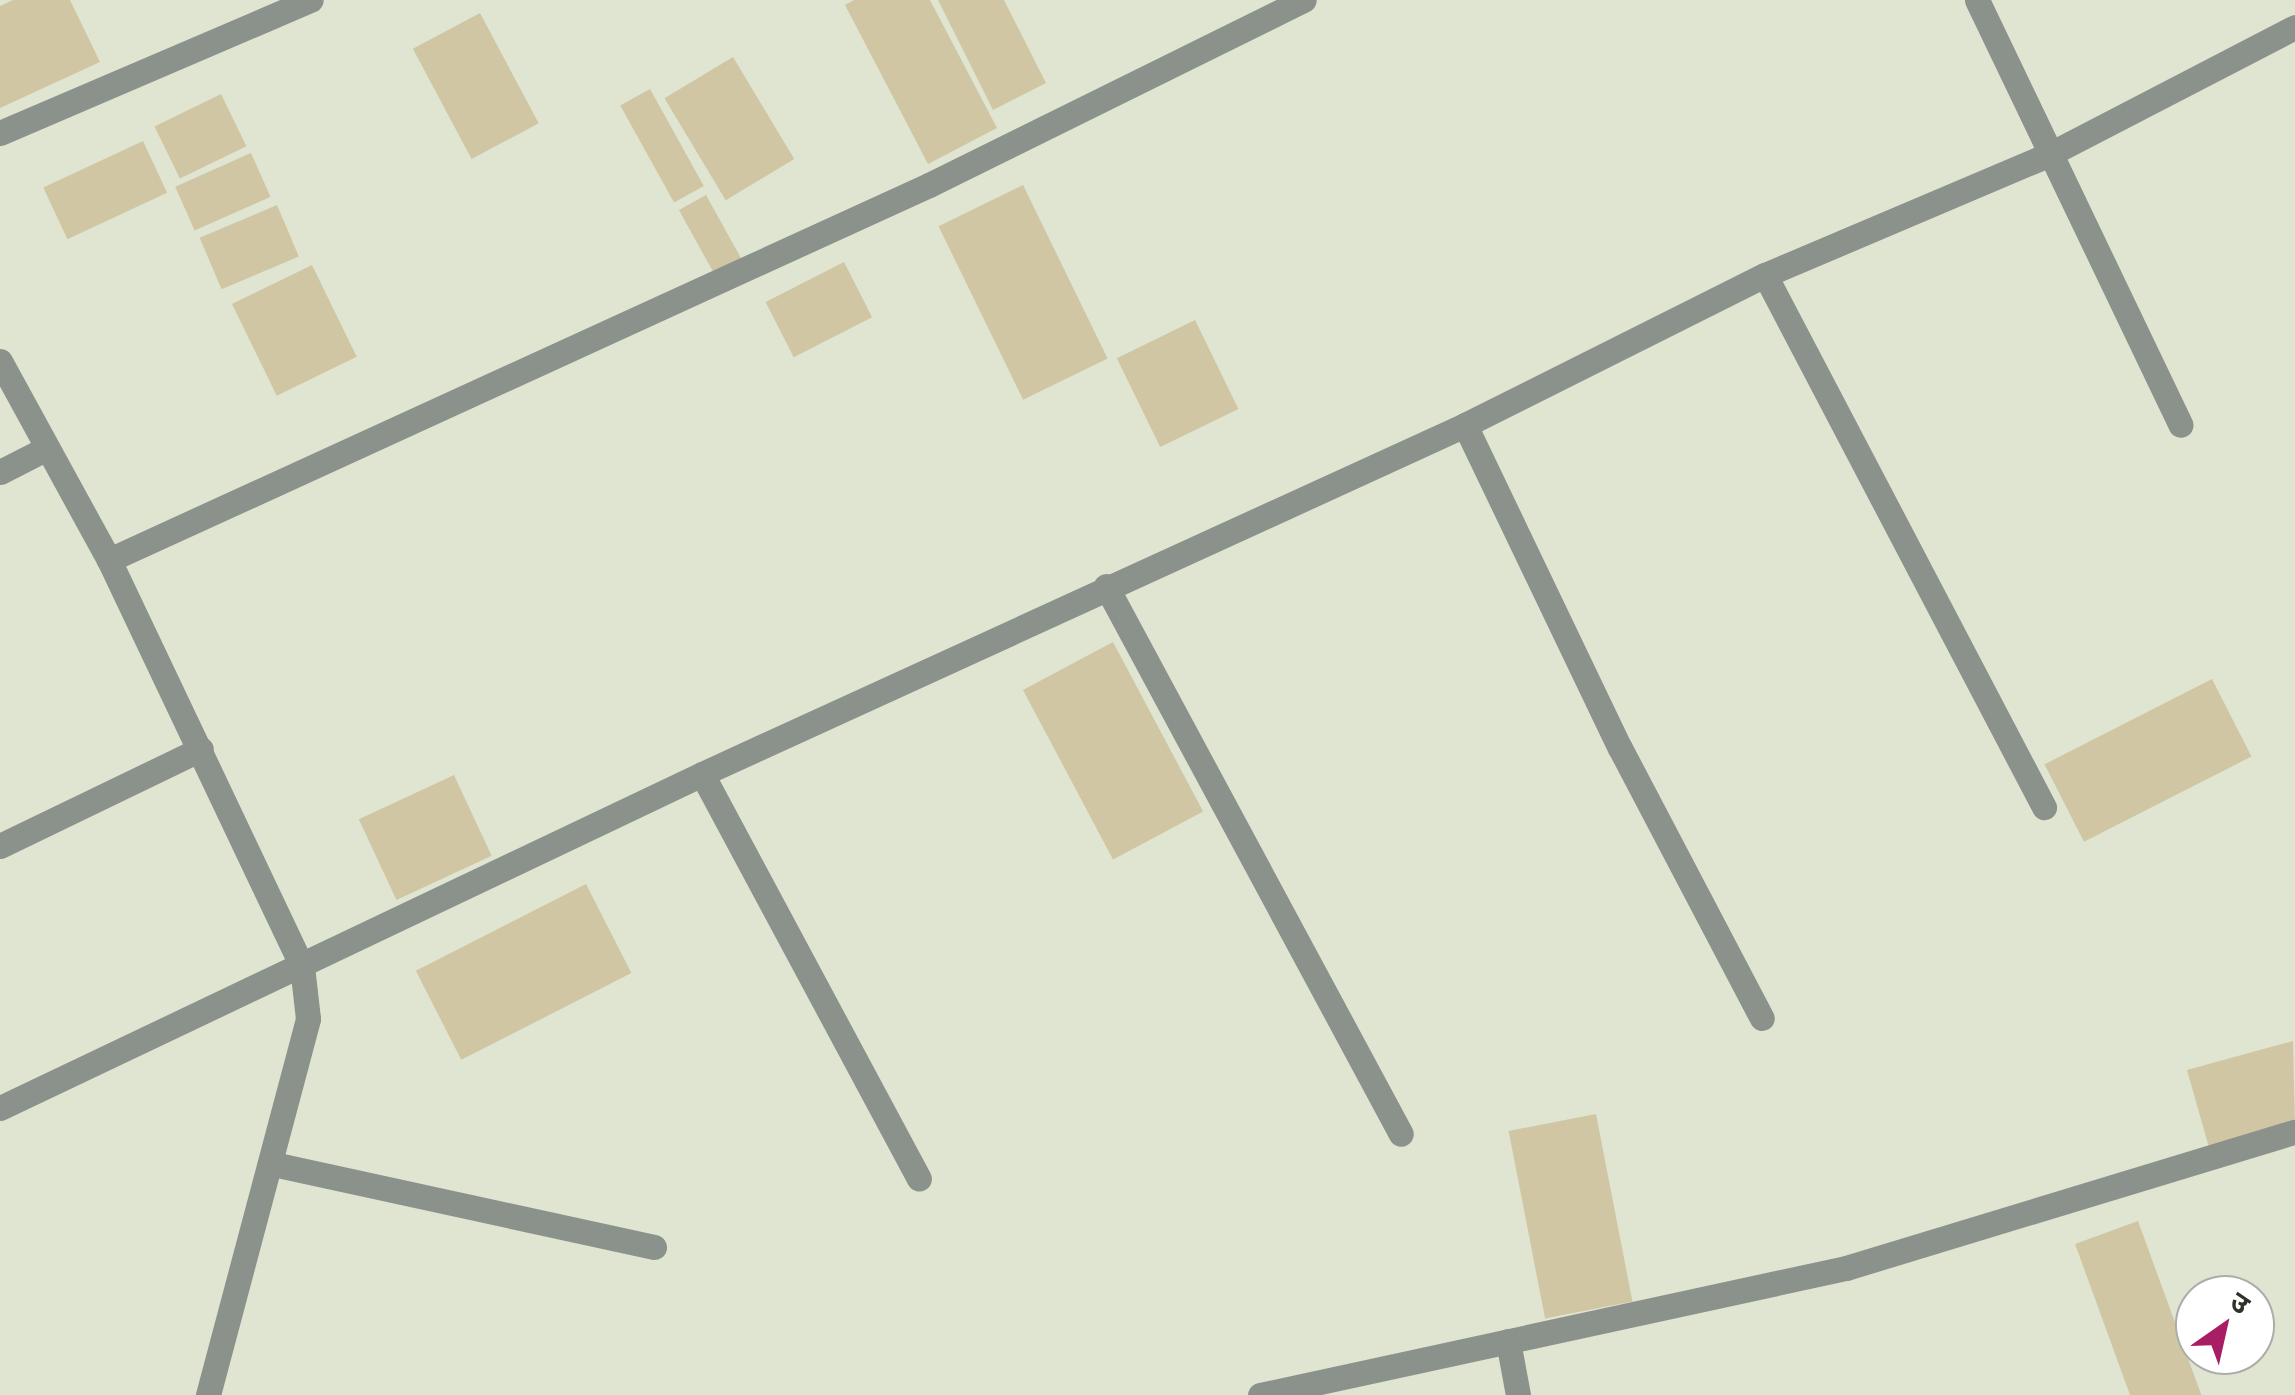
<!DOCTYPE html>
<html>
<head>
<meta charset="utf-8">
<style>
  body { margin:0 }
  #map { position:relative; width:2295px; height:1395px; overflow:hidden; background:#dfe5d1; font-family:"Noto Sans","Noto Sans Devanagari",sans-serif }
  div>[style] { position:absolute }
  .building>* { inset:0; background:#d0c6a3; transform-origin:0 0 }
  .minor>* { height:25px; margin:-12.5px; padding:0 12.5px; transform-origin:12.5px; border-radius:12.5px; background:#8b928b }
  span { translate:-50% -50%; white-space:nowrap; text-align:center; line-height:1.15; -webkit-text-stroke:8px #fff; paint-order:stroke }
  .north { position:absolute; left:2175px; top:1275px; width:100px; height:100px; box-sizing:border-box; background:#fff; border:2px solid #acadaa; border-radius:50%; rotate:34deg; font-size:28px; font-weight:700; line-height:40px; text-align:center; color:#2f312a }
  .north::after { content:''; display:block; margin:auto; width:35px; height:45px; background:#a71e64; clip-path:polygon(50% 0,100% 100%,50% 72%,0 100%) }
</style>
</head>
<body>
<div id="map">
  <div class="building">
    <div style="clip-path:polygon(13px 0,70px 0,100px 62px,0 108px,0 6px)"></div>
    <div style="clip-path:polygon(854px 0,930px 0,997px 128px,928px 164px,845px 5px)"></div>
    <div style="clip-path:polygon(938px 0,1004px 0,1046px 83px,993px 110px)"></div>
    <div style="left:480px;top:13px;width:125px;height:76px;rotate:62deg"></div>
    <div style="left:733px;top:57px;width:119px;height:80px;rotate:59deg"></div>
    <div style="left:650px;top:89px;width:111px;height:34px;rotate:61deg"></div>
    <div style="left:221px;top:94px;width:58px;height:74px;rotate:64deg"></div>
    <div style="left:143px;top:141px;width:57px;height:110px;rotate:65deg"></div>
    <div style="left:251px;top:153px;width:48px;height:83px;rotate:66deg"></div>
    <div style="left:1023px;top:185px;width:193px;height:94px;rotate:64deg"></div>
    <div style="left:706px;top:195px;width:76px;height:31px;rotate:61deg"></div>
    <div style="left:277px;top:205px;width:56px;height:84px;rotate:67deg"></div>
    <div style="left:844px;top:262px;width:62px;height:88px;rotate:63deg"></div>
    <div style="left:312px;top:265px;width:102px;height:89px;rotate:64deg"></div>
    <div style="left:1195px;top:320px;width:99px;height:87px;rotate:64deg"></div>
    <div style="left:1113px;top:642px;width:192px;height:102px;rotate:62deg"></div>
    <div style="left:2212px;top:679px;width:87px;height:188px;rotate:63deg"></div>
    <div style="left:454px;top:775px;width:89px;height:105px;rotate:65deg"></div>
    <div style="left:586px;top:884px;width:100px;height:191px;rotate:63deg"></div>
    <div style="clip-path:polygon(2293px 1041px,2295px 1127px,2210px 1151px,2187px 1070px)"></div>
    <div style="left:1596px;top:1114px;width:191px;height:89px;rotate:79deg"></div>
    <div style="left:2138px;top:1221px;width:185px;height:67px;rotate:70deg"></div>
  </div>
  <div class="minor">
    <div style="left:1977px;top:0;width:471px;rotate:64.4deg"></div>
    <div style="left:0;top:133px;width:338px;rotate:-23.2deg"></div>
    <div style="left:1765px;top:275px;width:601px;rotate:62.33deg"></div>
    <div style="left:0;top:361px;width:227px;rotate:61.3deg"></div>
    <div style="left:109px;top:560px;width:450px;rotate:64.6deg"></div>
    <div style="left:302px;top:966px;width:53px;rotate:83.5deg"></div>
    <div style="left:308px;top:1019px;width:389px;rotate:104.9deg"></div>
    <div style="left:1465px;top:425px;width:358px;rotate:64.4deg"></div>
    <div style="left:1620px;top:748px;width:305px;rotate:62.3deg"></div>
    <div style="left:0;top:472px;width:51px;rotate:-27.1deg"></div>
    <div style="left:109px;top:560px;width:902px;rotate:-24.58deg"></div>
    <div style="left:929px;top:185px;width:418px;rotate:-26.3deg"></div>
    <div style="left:1106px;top:586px;width:622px;rotate:61.71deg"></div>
    <div style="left:702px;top:774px;width:459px;rotate:61.8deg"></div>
    <div style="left:0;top:846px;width:223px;rotate:-25.8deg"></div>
    <div style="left:0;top:1108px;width:777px;rotate:-25.44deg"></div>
    <div style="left:702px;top:774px;width:839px;rotate:-24.58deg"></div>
    <div style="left:1465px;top:425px;width:335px;rotate:-26.6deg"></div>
    <div style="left:1765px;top:275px;width:310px;rotate:-23deg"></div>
    <div style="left:2050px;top:154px;width:276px;rotate:-27.4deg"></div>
    <div style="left:273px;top:1164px;width:390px;rotate:12.3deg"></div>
    <div style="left:1508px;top:1341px;width:55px;rotate:79.5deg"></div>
    <div style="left:1260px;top:1395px;width:600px;rotate:-12.23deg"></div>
    <div style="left:1846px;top:1268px;width:469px;rotate:-16.9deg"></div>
  </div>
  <div class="north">उ</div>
</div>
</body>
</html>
